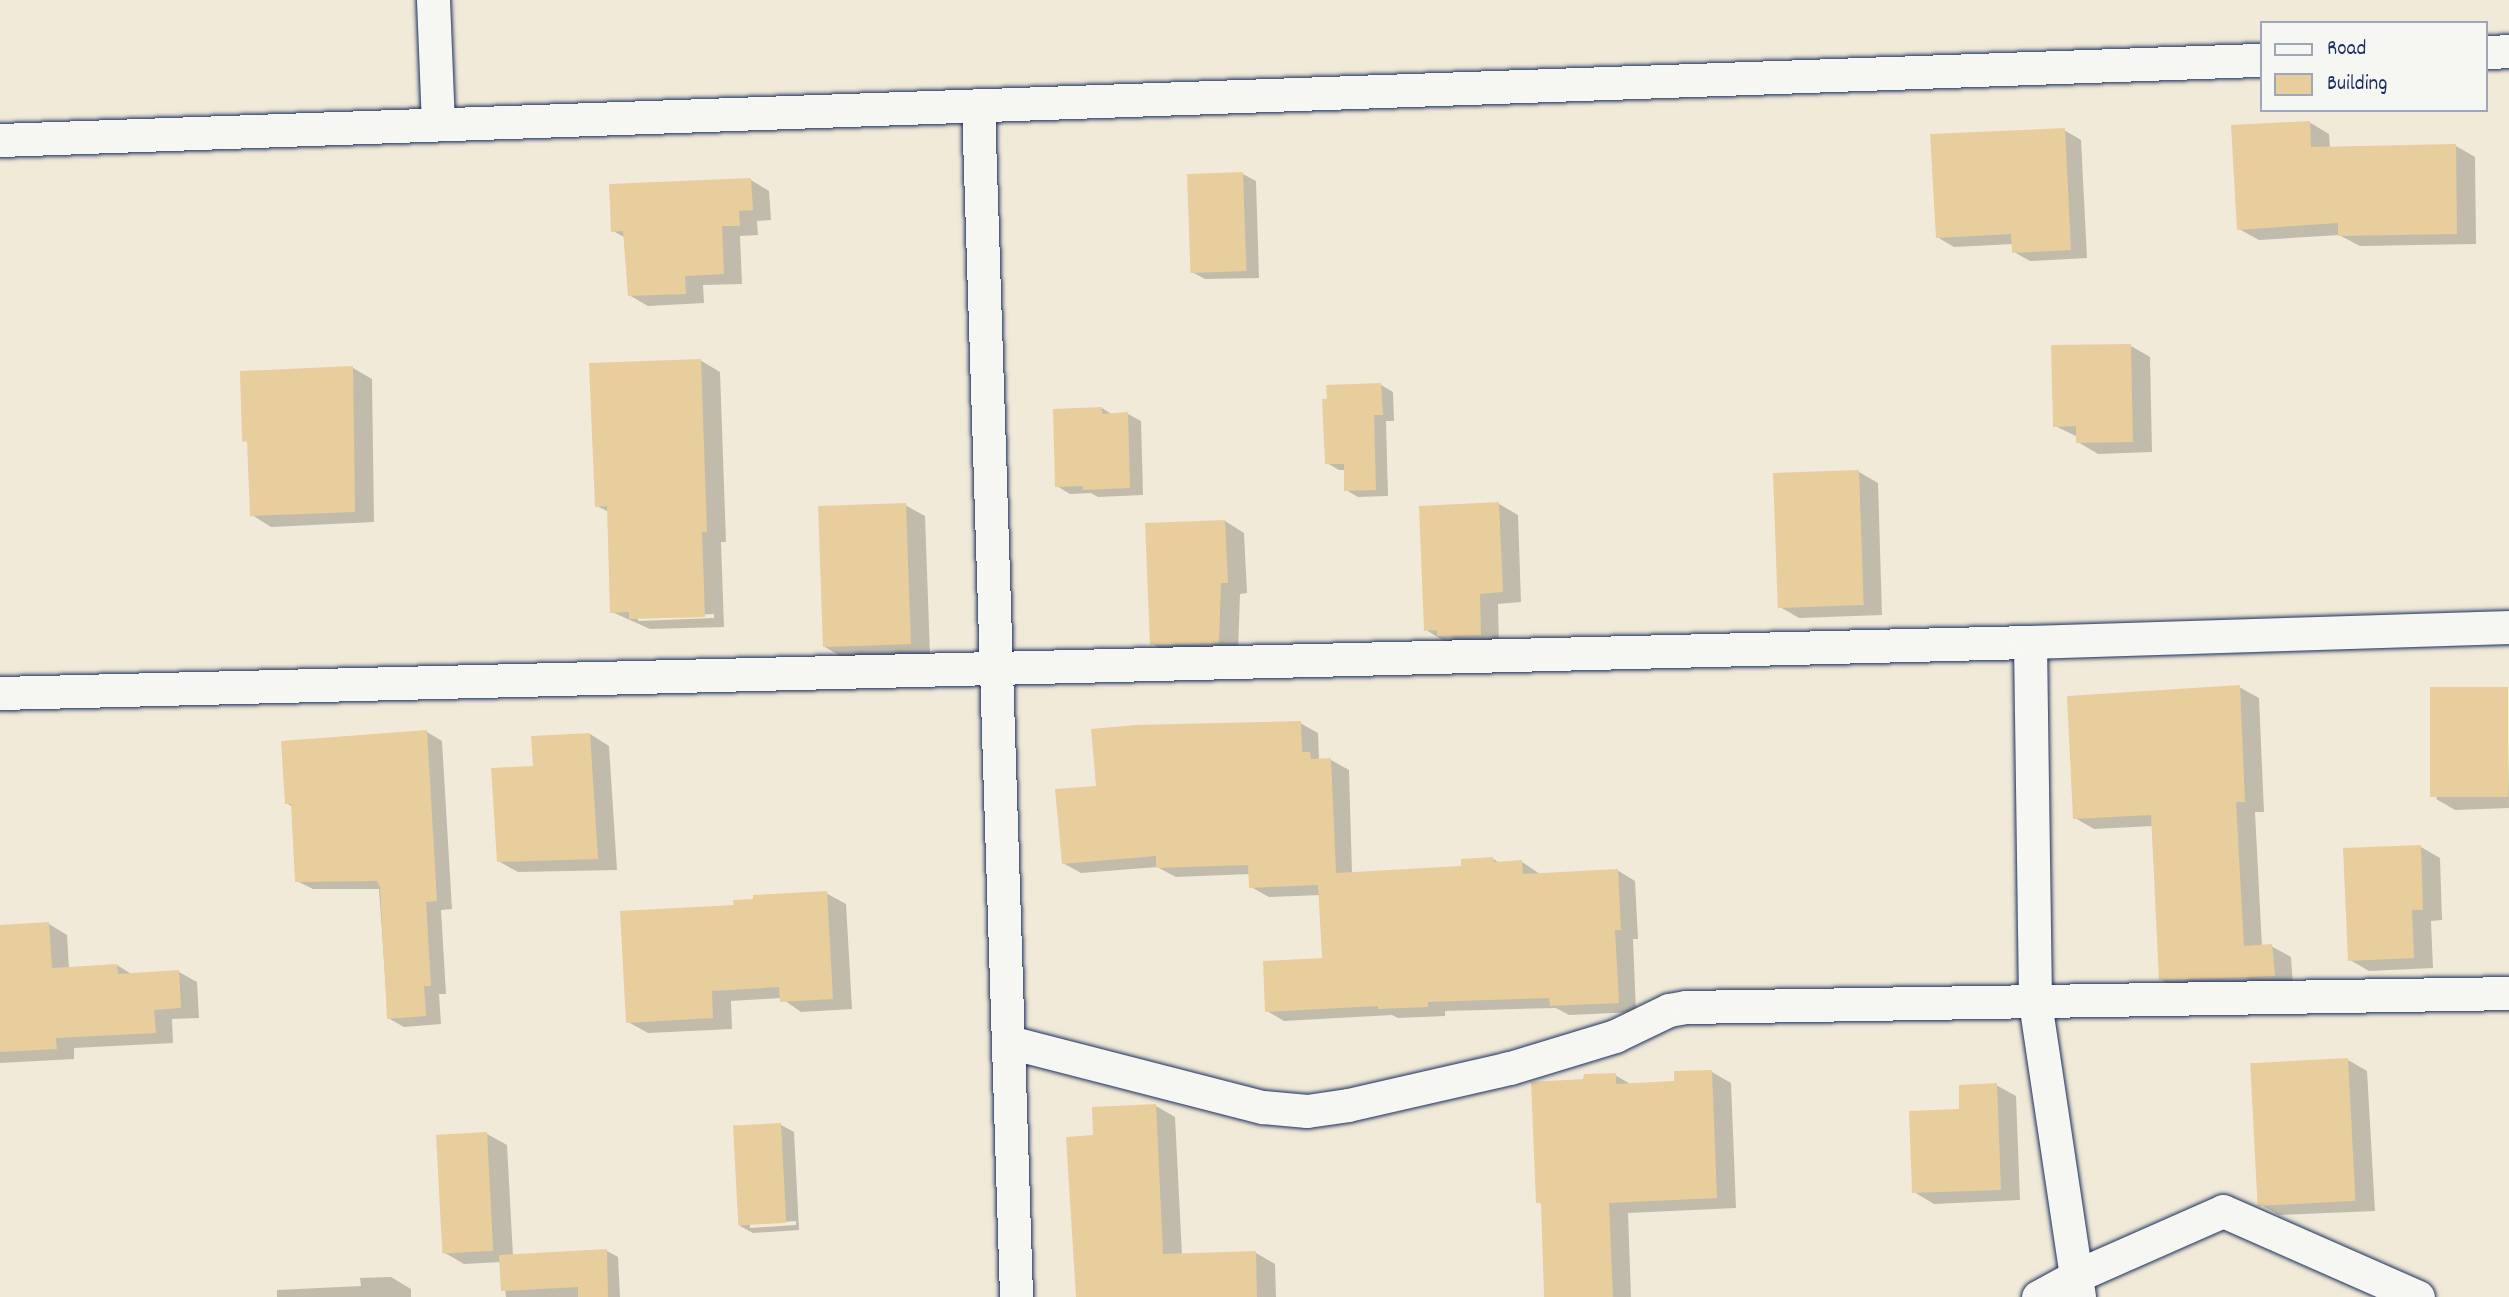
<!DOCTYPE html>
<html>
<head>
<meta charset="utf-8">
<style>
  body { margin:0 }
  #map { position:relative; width:2509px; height:1297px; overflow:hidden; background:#f2ead8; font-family:Dekko,sans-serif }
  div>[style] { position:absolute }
  .shadow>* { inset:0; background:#0003 }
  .building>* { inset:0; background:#e8ce9d; transform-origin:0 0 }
  .roads { filter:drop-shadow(0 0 2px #1b2f5e) drop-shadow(0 0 2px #1b2f5e) }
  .street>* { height:33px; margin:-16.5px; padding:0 16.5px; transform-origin:16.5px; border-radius:16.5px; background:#f6f6f2 }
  span { translate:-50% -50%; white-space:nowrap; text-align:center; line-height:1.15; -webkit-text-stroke:6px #f6f6f2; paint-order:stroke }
  .legend { position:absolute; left:2260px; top:21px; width:228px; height:91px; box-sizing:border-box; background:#f6f6f2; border:2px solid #9ea6b7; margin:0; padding:9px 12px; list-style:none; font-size:21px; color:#1b2f5e }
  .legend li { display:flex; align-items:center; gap:14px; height:35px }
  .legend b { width:35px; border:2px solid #9ea6b7 }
</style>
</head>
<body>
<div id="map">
  <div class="shadow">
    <div style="clip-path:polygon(2309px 122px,2329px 134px,2330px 148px,2456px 146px,2475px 157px,2476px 244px,2360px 246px,2339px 235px,2259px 240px,2239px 229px)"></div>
    <div style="clip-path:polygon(2064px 130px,2081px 140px,2087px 258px,2030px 261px,2014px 252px,2013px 244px,1954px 247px,1937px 237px)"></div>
    <div style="clip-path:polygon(1243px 174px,1256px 181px,1259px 278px,1205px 279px,1192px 272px)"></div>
    <div style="clip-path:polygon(751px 180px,769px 191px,771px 220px,757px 221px,758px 235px,740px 236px,742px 284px,703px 285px,704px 303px,648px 306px,629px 295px,626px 238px,613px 231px)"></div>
    <div style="clip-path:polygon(2131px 346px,2150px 357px,2152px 452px,2098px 454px,2078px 442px,2078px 437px,2055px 426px)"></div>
    <div style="clip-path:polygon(evenodd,700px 360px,720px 372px,726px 542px,721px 542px,724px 627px,650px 629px,612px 612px,609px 512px,597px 506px,700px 360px,714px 614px,714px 618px,639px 621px,636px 617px,714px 614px)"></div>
    <div style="clip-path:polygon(353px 368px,372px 379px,374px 522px,271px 527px,252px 515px,249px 443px,244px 440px)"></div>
    <div style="clip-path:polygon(1381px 385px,1393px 392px,1394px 421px,1386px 421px,1388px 496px,1358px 497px,1346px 490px,1346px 470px,1339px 470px,1327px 463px)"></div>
    <div style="clip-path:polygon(1102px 408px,1113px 415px,1128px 414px,1141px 421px,1143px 495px,1098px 497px,1091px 493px,1070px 494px,1057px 486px)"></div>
    <div style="clip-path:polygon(1859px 472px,1878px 483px,1882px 615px,1799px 618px,1780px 607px)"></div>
    <div style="clip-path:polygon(1499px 504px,1518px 515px,1521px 602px,1498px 604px,1499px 645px,1444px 641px,1426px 630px)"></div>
    <div style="clip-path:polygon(905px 505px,925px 516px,930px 655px,845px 659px,825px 647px)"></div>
    <div style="clip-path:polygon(1225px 521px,1244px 533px,1247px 593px,1240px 594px,1238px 653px,1171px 655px,1152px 644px)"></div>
    <div style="clip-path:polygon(2239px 687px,2259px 698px,2264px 812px,2255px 812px,2262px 947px,2271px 946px,2291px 957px,2293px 986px,2179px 990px,2160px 979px,2153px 826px,2094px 829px,2075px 818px)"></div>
    <div style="clip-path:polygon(2507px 688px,2509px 808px,2455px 810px,2436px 799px)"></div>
    <div style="clip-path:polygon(1300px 723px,1318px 733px,1319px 759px,1331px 760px,1349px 770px,1352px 873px,1463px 868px,1493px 859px,1500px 863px,1522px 862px,1540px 874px,1617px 870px,1635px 881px,1638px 939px,1633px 939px,1636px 1012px,1569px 1015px,1556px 1008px,1445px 1011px,1445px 1016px,1398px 1018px,1392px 1015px,1284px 1021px,1267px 1011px,1324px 960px,1321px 895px,1269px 897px,1251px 887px,1250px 874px,1176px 877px,1157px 867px,1081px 873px,1063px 863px,1097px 787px)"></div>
    <div style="clip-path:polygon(427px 732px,442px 741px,452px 909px,441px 910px,446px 994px,439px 994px,441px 1024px,404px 1027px,388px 1018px,379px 889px,313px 889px,297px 881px,293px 807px,286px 803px)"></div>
    <div style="clip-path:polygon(590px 734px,609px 746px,617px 870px,518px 872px,498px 861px,534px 768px)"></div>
    <div style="clip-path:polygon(2421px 847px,2440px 858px,2442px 920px,2431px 921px,2433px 968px,2369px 971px,2350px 960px)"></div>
    <div style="clip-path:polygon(826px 893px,846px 904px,852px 1009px,801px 1012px,781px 998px,731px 1001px,732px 1029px,648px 1033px,628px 1022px,735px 906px,755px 900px)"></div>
    <div style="clip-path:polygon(49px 924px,67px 935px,69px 969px,117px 965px,133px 975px,179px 972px,197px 982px,199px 1018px,172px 1019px,173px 1043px,74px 1048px,74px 1059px,0 1063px,0 927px)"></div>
    <div style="clip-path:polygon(2348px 1060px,2367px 1071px,2375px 1211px,2279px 1215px,2259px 1204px)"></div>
    <div style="clip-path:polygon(1712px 1072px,1731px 1083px,1736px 1208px,1628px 1213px,1631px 1297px,1546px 1297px,1543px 1205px,1538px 1202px,1585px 1081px,1615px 1075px,1632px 1085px,1676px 1083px)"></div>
    <div style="clip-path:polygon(1996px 1085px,2016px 1096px,2020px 1200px,1934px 1204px,1914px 1192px,1961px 1111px)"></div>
    <div style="clip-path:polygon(1156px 1106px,1175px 1117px,1182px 1255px,1256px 1253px,1275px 1264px,1276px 1297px,1077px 1297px,1095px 1137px)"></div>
    <div style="clip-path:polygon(evenodd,781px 1125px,794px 1132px,799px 1230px,753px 1233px,740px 1226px,781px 1125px,796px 1221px,796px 1225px,750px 1228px,750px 1224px,796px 1221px)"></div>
    <div style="clip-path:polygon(487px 1134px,507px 1145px,513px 1256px,607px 1251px,618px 1257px,620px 1297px,506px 1297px,502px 1262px,464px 1264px,445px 1253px)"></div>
    <div style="clip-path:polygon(391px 1277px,411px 1289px,411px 1297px,277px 1297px,277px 1290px,361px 1286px,360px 1278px)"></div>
  </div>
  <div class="building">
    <div style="clip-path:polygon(2310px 121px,2311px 147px,2456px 144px,2457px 234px,2338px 236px,2338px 223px,2237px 230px,2231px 125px)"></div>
    <div style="clip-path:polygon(2065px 128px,2071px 250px,2012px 253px,2011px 234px,1936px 238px,1930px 134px)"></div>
    <div style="left:1243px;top:172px;width:99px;height:56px;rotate:88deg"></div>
    <div style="clip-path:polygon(751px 178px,753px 210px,739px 211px,740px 226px,722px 226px,724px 274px,685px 276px,686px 294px,628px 296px,623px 231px,611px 232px,609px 184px)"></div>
    <div style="clip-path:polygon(2131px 344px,2133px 442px,2076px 443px,2076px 426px,2053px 427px,2051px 345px)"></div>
    <div style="clip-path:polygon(701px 359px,707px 532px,702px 532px,705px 617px,629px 619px,629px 612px,610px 613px,607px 506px,595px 507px,589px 363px)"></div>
    <div style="clip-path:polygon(353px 366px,355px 512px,250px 516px,247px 441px,242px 442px,240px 371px)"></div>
    <div style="clip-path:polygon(1381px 383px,1383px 415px,1374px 415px,1376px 490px,1344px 491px,1344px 464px,1325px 464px,1322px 399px,1327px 399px,1326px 385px)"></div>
    <div style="clip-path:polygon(1102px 407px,1102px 414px,1128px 412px,1130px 488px,1083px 490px,1083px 486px,1055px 487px,1053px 409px)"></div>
    <div style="left:1859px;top:470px;width:135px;height:86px;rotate:88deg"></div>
    <div style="clip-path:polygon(1499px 502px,1503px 592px,1480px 594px,1481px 635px,1437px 636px,1437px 630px,1424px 631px,1419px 506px)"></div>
    <div style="left:906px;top:503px;width:141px;height:88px;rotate:88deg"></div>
    <div style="clip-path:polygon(1225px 520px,1228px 583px,1221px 583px,1219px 643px,1150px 645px,1145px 523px)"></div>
    <div style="clip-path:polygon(2240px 685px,2245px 802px,2236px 802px,2244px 946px,2272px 944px,2275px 976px,2159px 980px,2151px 815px,2073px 819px,2067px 696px)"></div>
    <div style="left:2508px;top:687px;width:110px;height:78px;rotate:90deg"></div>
    <div style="clip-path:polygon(1301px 721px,1302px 752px,1310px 752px,1311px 759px,1331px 758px,1336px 873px,1461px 866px,1461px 859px,1493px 857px,1494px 862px,1522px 860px,1523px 874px,1618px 869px,1621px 930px,1615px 930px,1619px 1003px,1550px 1006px,1549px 998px,1428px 1002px,1428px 1007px,1378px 1009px,1378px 1006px,1265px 1012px,1263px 961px,1322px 958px,1318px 885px,1249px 888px,1248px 865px,1156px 868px,1156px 856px,1062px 864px,1055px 789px,1096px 786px,1091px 729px,1135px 725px)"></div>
    <div style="clip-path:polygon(427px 730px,437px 901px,426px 902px,431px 986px,424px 986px,426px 1016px,387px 1019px,380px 887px,377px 881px,295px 882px,291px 804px,285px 804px,281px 741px)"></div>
    <div style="clip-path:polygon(590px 733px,598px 859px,497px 862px,491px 768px,533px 766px,531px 736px)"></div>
    <div style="clip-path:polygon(2421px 845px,2423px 910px,2412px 910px,2414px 958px,2348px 961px,2343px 848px)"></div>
    <div style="clip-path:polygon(827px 891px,833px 999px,780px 1002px,779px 987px,712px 991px,713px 1018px,626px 1023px,620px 911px,734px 905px,733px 900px,753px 899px,753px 895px)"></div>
    <div style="clip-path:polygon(49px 922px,52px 968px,117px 964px,118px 974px,179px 970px,181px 1008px,154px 1010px,156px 1033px,56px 1038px,57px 1049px,0 1052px,0 925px)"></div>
    <div style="left:2348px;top:1058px;width:143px;height:98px;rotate:87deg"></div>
    <div style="clip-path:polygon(1712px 1070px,1717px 1198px,1609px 1203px,1613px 1297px,1544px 1297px,1541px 1203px,1536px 1203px,1531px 1082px,1583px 1079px,1584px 1074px,1616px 1073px,1616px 1084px,1674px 1081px,1674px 1071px)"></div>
    <div style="clip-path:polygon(1997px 1083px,2001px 1190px,1912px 1193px,1909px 1111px,1959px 1109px,1959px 1085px)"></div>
    <div style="clip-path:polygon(1156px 1104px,1163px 1254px,1256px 1251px,1257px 1297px,1076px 1297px,1066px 1137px,1093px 1135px,1092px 1107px)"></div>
    <div style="left:781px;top:1123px;width:100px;height:48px;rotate:87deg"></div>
    <div style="left:487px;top:1132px;width:119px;height:51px;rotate:87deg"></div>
    <div style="clip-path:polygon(607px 1249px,608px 1297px,578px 1297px,578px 1287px,501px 1291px,499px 1255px)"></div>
  </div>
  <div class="roads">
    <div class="street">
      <div style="left:433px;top:0;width:124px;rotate:87.7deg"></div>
      <div style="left:2486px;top:52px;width:23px;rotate:-2deg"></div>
      <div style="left:978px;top:106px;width:1192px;rotate:88.17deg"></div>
      <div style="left:0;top:140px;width:2263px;rotate:-2.03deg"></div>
      <div style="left:2030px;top:642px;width:360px;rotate:89.2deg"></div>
      <div style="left:2035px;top:1002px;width:298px;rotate:81.5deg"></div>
      <div style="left:0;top:693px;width:2031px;rotate:-1.44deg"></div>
      <div style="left:2030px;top:642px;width:479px;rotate:-1.8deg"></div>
      <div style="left:1009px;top:1042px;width:262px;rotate:14.4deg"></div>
      <div style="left:1263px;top:1107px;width:44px;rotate:5.2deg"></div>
      <div style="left:1307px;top:1111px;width:41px;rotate:-8.3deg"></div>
      <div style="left:1348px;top:1105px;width:166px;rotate:-12.9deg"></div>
      <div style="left:1510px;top:1068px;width:110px;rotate:-16.9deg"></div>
      <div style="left:1615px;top:1036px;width:60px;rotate:-25.7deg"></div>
      <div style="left:1669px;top:1010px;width:17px;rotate:-10deg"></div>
      <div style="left:1686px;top:1007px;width:823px;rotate:-0.97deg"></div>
      <div style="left:2038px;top:1297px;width:46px;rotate:-28.8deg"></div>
      <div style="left:2078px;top:1275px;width:158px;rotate:-23.8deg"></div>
      <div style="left:2223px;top:1211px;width:213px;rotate:23.8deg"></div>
    </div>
  </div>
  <ul class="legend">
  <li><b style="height:9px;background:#f6f6f2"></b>Road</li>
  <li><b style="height:19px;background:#e8ce9d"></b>Building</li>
  </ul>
</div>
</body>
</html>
